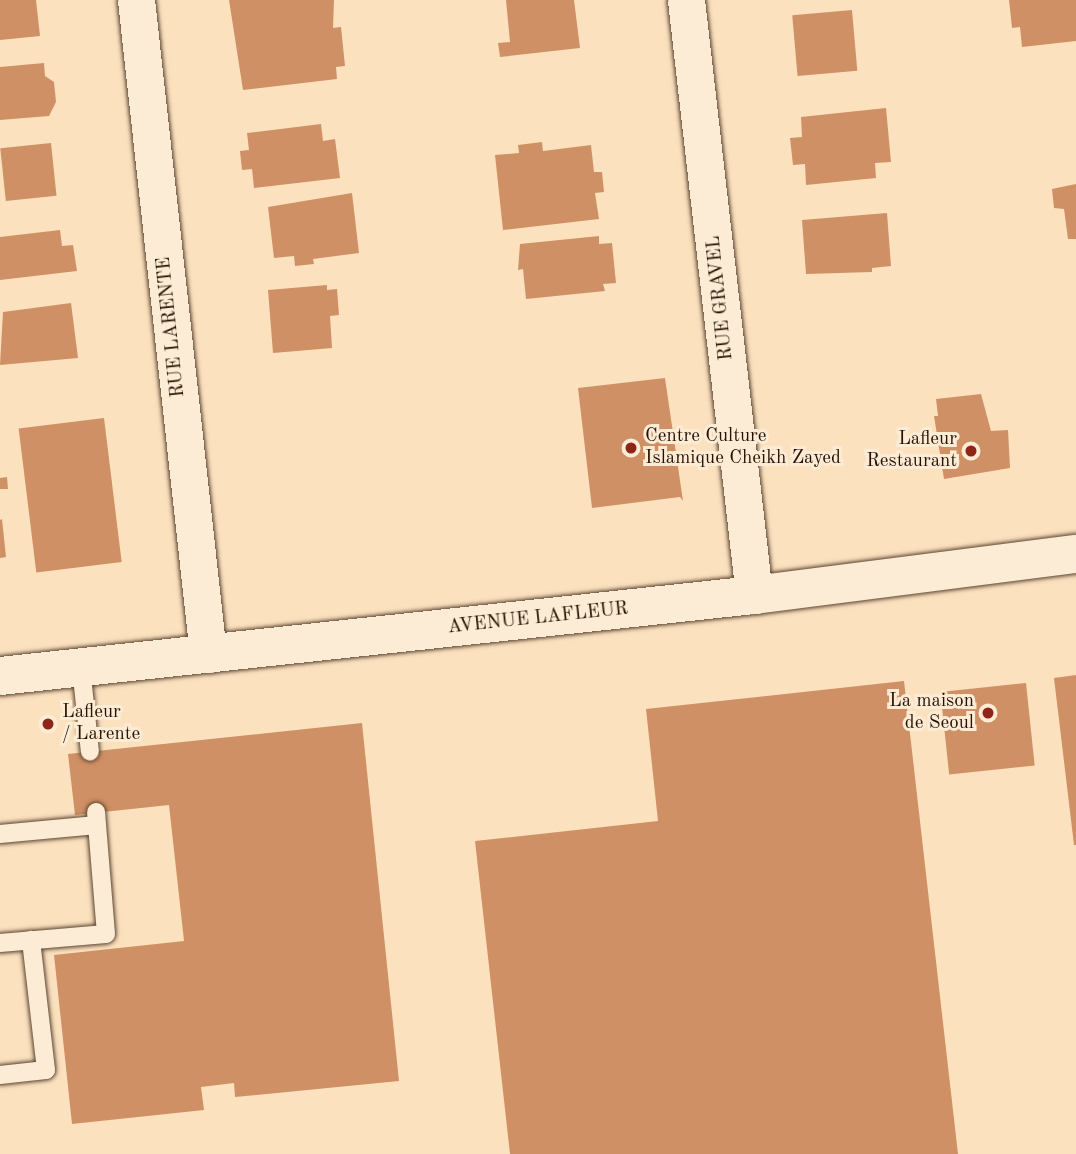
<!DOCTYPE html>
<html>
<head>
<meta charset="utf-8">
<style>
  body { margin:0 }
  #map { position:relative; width:1076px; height:1154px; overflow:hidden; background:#fbe1be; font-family:"Old Standard TT",serif }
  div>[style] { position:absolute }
  .building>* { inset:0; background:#d09065; transform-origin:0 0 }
  .roads { filter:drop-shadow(0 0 2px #5c4531) drop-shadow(0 0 2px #5c4531) }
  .service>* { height:18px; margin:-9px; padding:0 9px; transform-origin:9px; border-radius:9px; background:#fcecd5 }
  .minor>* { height:37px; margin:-18.5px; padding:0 18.5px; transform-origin:18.5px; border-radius:18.5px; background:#fcecd5 }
  .secondary>* { height:38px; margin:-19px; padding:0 19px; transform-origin:19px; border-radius:19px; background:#fcecd5 }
  .dots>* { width:19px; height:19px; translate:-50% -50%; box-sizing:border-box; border:4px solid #fcecd5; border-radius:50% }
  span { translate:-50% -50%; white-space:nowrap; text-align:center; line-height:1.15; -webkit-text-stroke:6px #fcecd5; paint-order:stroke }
  .street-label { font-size:19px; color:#271102 }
  .poi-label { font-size:19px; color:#271102 }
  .left { translate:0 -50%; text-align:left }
  .right { translate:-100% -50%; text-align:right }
</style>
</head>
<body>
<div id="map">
  <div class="building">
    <div style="clip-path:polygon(0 0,36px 0,40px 36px,0 40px)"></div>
    <div style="clip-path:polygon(229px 0,334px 0,333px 28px,341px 27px,345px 66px,336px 67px,337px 79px,243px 90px)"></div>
    <div style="clip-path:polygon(506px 0,574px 0,580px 48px,500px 57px,498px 43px,510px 42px)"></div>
    <div style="clip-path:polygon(1009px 0,1076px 0,1076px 41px,1022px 47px,1020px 27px,1012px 28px)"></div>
    <div style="left:852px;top:10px;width:61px;height:60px;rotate:85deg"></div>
    <div style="clip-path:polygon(44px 63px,45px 76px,54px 82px,56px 102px,49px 116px,0 120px,0 67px)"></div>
    <div style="clip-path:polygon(886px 108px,891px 162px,875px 163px,876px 178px,806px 185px,805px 164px,793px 165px,790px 138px,802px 137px,801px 117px)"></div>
    <div style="clip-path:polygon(321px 124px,323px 141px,335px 139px,340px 178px,254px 188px,252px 169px,242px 170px,240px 151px,249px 150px,247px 133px)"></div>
    <div style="clip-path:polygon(542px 142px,543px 151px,591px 145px,594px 172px,602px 172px,604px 192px,595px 193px,599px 219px,503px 230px,495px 155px,519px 153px,518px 145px)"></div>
    <div style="left:51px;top:143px;width:53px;height:51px;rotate:84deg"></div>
    <div style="clip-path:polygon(1076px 184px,1076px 239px,1068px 239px,1064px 209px,1054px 208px,1052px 189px)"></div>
    <div style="clip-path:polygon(352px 193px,359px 253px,313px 259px,314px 264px,295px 266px,294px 256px,274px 258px,268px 207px)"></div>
    <div style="clip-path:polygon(887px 213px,891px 266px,872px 268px,872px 272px,806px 274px,802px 220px)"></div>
    <div style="clip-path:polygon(60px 230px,62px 246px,73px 245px,77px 271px,0 280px,0 237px)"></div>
    <div style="clip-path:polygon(599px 236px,599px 244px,612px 243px,616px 283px,603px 284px,605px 291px,526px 299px,523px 269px,518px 270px,520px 244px)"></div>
    <div style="clip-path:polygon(327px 285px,327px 290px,337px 289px,339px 315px,330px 316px,332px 348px,273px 353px,268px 290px)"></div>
    <div style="clip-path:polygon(71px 303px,78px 358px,0 365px,3px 312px)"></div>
    <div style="clip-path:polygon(665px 378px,683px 501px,680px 497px,592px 508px,578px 388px)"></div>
    <div style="clip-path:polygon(981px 394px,991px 431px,1008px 430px,1010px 468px,944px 479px,934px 416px,938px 416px,936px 399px)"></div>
    <div style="left:104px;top:418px;width:145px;height:86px;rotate:83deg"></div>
    <div style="clip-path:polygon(7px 477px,8px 489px,0 489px,0 478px)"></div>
    <div style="clip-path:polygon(2px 519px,6px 557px,0 558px,0 520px)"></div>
    <div style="clip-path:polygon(1076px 675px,1076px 845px,1074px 845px,1054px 678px)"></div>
    <div style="clip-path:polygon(904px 681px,958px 1154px,510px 1154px,475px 841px,658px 821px,646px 709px)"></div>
    <div style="left:1026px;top:683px;width:83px;height:86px;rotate:84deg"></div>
    <div style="clip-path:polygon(362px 723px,399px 1081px,235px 1097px,234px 1083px,201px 1087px,204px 1110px,72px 1124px,54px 955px,184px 941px,169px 805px,75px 815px,68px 754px)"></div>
  </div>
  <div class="roads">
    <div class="service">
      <div style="left:81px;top:667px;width:85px;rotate:84deg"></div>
      <div style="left:0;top:834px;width:97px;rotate:-5.3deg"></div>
      <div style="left:97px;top:825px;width:13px;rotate:-94deg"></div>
      <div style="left:0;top:943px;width:106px;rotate:-4.9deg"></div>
      <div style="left:106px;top:934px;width:109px;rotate:-94.7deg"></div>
      <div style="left:0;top:1075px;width:46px;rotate:-6.2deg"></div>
      <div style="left:46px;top:1070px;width:131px;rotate:-96.6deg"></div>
    </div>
    <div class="minor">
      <div style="left:136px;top:0;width:658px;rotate:83.72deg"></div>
      <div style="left:686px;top:0;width:599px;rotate:83.48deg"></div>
    </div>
    <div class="secondary">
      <div style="left:0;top:676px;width:758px;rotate:-6.13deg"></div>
      <div style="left:754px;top:595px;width:325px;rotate:-7.3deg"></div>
    </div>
  </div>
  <div class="dots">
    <div style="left:631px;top:448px;background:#8f2418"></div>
    <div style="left:971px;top:451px;background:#8f2418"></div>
    <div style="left:988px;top:713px;background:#8f2418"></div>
    <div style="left:48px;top:724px;background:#8f2418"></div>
  </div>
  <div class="street-label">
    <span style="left:721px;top:298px;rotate:-96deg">RUE GRAVEL</span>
    <span style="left:172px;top:327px;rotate:-96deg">RUE LARENTE</span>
    <span style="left:538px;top:619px;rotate:-6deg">AVENUE LAFLEUR</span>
  </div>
  <div class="poi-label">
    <span class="left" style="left:645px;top:448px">Centre Culture<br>Islamique Cheikh Zayed</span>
    <span class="right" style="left:957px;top:451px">Lafleur<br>Restaurant</span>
    <span class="right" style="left:974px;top:713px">La maison<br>de Seoul</span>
    <span class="left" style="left:62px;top:724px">Lafleur<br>/ Larente</span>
  </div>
</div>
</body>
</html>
